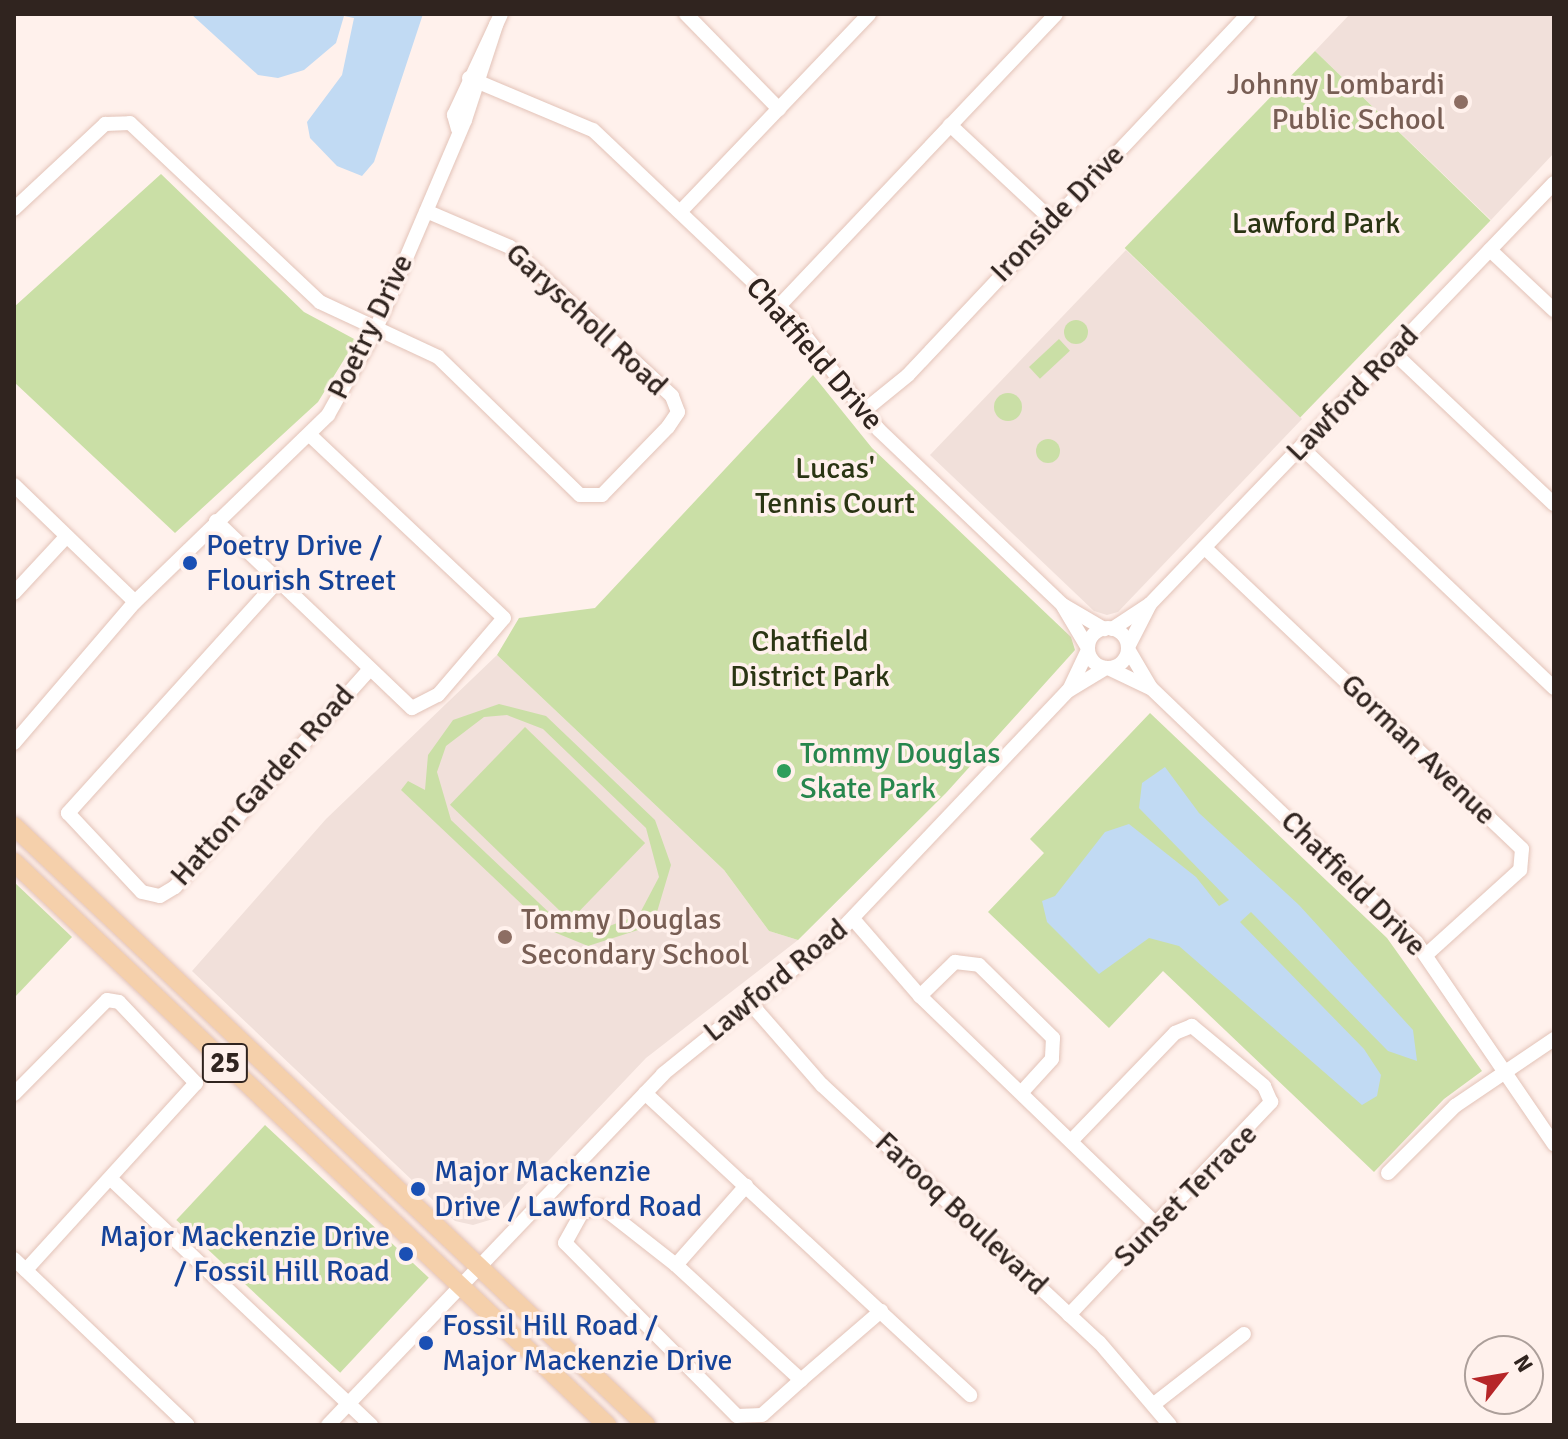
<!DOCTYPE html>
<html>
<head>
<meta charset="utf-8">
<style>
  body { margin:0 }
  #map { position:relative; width:1568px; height:1439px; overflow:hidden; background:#fff1ec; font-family:Signika,sans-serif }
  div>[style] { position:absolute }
  .built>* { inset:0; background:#f1e0da }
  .green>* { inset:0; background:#cadfa6; transform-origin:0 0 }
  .round { border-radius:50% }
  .water>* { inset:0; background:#c1daf3 }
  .roads { filter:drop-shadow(0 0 2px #e3c3b8) drop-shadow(0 0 2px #e3c3b8) }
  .minor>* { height:14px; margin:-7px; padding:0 7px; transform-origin:7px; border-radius:7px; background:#fff }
  .minor>.ring { margin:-7px; padding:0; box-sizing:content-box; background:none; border:14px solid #fff; border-radius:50% }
  .major>* { height:18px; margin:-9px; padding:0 9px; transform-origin:9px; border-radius:9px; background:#f5d0ab }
  .dots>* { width:22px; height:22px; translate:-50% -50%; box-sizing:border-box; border:4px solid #fff1ec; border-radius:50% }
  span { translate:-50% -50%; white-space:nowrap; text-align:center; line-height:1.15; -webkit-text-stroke:7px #fff1ec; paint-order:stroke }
  .shield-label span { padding:2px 6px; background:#fff1ec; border:2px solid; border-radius:6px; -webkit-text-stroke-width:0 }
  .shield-label { font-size:28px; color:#30241f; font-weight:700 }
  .education-label { font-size:30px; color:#785e54 }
  .right { translate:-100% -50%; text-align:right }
  .left { translate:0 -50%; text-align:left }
  .street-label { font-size:30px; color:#30241f }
  .park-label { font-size:30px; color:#2a3513 }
  .transit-label { font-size:30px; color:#164399 }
  .leisure-label { font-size:30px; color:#27864d }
  .frame { position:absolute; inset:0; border:16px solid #30241f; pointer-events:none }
  .north { position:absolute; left:1464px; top:1335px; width:80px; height:80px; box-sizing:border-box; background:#fff1ec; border:2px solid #ac9f9a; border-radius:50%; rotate:59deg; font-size:22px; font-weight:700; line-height:32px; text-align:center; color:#30241f }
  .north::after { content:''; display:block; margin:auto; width:28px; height:36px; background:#b62628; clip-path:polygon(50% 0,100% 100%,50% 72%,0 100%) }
</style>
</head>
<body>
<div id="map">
  <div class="built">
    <div style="clip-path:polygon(1350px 14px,1554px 14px,1554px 153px,1491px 220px,1315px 51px)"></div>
    <div style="clip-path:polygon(1126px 250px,1302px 419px,1118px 612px,1107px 615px,1094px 611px,930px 455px)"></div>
    <div style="clip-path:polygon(497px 655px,724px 870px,769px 931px,798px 940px,646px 1058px,493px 1219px,473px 1225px,455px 1221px,192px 971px,326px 819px)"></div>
  </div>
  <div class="green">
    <div style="left:1315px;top:51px;width:244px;height:274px;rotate:44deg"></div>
    <div style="clip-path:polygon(161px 174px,304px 312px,356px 340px,318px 402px,175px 533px,14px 382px,14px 307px)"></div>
    <div class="round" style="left:1064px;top:320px;width:24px;height:24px"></div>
    <div style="left:1059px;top:339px;width:16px;height:41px;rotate:47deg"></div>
    <div style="clip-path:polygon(813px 375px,872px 448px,1071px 637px,1075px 650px,946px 793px,798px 940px,769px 931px,724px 870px,497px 655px,519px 618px,595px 608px)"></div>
    <div class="round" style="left:994px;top:393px;width:28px;height:28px"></div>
    <div class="round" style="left:1036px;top:439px;width:24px;height:24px"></div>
    <div style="clip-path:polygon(evenodd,499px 704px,546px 716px,655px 820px,671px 865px,657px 912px,638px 930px,588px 946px,549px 930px,401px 790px,408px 781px,425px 790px,428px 755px,453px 720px,499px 704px,507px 715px,543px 729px,646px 828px,659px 877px,639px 915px,593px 932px,556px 919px,451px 820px,437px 772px,446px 746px,484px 717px,507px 715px)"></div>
    <div style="clip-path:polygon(1150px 713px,1387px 938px,1482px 1071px,1444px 1099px,1374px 1172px,1163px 971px,1109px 1028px,988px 912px,1044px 853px,1030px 839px)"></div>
    <div style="left:525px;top:727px;width:167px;height:108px;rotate:44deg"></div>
    <div style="clip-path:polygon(14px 882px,72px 937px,14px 998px)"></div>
    <div style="left:265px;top:1125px;width:224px;height:130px;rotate:43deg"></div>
  </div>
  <div class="water">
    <div style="clip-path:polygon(191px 14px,423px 14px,374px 162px,362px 176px,337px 166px,310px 138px,307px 122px,342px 75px,354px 18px,344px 16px,336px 43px,304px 70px,278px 78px,258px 75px)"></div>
    <div style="clip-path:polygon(1165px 767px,1199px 813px,1299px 905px,1413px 1030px,1417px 1061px,1388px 1051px,1251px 912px,1240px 922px,1364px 1049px,1381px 1075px,1377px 1096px,1362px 1105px,1179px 946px,1149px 938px,1099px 974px,1047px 922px,1042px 901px,1055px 896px,1105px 832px,1129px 824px,1196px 877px,1219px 906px,1229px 900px,1139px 808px,1142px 783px)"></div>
  </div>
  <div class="roads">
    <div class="minor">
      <div style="left:686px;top:14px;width:133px;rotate:45.6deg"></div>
      <div style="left:469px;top:78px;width:134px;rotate:22.8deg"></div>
      <div style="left:593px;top:130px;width:274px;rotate:43.5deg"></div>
      <div style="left:792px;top:319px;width:141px;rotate:51.9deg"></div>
      <div style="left:879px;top:430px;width:254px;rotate:43.6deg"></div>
      <div style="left:1063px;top:605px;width:48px;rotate:30.3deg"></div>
      <div style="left:950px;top:125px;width:139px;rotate:43deg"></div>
      <div style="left:458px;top:129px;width:15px;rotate:-106deg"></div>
      <div style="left:454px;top:115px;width:111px;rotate:-65deg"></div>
      <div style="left:14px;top:209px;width:125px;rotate:-43deg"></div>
      <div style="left:105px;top:124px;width:25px;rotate:-2deg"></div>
      <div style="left:130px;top:123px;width:261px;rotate:43.3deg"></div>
      <div style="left:320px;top:302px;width:130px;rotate:25deg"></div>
      <div style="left:438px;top:357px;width:198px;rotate:44.2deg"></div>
      <div style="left:580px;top:495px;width:22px"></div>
      <div style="left:602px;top:495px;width:95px;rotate:-45.9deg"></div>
      <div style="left:668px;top:427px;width:18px;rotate:-56deg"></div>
      <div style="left:678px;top:412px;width:17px;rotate:-111deg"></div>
      <div style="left:672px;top:396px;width:220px;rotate:-137.4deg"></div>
      <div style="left:510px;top:247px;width:91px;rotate:-156.8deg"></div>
      <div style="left:680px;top:212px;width:274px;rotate:-46.3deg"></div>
      <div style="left:1490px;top:250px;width:88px;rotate:43.2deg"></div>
      <div style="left:779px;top:306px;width:402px;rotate:-46.5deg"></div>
      <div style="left:1393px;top:352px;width:221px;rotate:43.4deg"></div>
      <div style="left:865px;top:410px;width:55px;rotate:-39.1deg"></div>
      <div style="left:908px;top:375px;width:496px;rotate:-46.7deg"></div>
      <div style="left:1302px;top:448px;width:348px;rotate:43.6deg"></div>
      <div style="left:14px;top:485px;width:168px;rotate:44deg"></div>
      <div style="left:216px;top:521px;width:271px;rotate:43.7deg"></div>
      <div style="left:412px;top:708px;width:29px;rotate:-27deg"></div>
      <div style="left:438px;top:695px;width:101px;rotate:-49.4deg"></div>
      <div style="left:504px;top:618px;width:267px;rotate:-136.7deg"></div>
      <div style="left:1205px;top:548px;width:437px;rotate:43.5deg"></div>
      <div style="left:1522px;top:849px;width:21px;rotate:95deg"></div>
      <div style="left:1520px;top:870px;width:127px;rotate:137.9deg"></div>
      <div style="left:275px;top:584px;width:309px;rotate:132.1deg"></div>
      <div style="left:68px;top:813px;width:108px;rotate:46.9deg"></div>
      <div style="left:142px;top:892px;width:18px;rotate:13deg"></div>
      <div style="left:160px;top:896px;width:17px;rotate:-31deg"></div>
      <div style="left:175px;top:887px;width:290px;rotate:-48.2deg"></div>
      <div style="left:14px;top:593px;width:76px;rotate:-47.1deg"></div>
      <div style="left:1063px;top:606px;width:49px;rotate:59.2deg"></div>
      <div class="ring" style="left:1088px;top:628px;width:26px;height:26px"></div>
      <div style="left:1112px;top:629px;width:45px;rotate:-33.3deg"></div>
      <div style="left:1150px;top:604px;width:583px;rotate:-46.18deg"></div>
      <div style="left:1128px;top:647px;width:48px;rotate:-62.9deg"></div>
      <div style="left:1128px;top:649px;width:45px;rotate:59.5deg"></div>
      <div style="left:1151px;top:688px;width:367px;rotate:43.8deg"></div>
      <div style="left:1416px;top:942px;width:245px;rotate:55.7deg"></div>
      <div style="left:1108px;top:668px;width:47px;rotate:25.5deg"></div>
      <div style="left:1069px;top:690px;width:44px;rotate:-64.6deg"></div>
      <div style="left:14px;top:743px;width:186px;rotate:-49.4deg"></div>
      <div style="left:135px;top:602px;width:269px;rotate:-44.1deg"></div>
      <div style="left:328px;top:415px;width:96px;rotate:-60.8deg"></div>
      <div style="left:375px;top:331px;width:229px;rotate:-66.9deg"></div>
      <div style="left:465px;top:120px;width:100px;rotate:-71.9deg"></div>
      <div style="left:853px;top:919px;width:102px;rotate:49deg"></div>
      <div style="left:920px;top:996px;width:330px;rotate:44deg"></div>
      <div style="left:920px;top:996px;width:49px;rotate:-44.2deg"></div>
      <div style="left:955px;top:962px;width:24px;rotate:7deg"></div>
      <div style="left:979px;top:965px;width:104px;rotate:44.6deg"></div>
      <div style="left:1053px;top:1038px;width:21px;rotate:93deg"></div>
      <div style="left:1052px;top:1059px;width:45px;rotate:132.3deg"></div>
      <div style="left:751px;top:1004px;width:108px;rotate:48.8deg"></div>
      <div style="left:822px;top:1085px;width:378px;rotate:42.9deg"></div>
      <div style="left:1099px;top:1342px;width:109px;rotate:49.5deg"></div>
      <div style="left:645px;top:1093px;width:444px;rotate:42.9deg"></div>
      <div style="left:14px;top:1094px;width:132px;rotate:-45.3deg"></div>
      <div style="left:107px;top:1000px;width:12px;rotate:9deg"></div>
      <div style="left:119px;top:1002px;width:112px;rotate:46.5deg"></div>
      <div style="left:196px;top:1083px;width:253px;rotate:132.3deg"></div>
      <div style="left:1388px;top:1173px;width:95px;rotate:-45deg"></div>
      <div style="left:1455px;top:1106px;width:120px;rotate:-34.1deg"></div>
      <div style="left:112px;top:1180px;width:357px;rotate:43.4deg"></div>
      <div style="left:14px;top:1259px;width:240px;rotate:43.7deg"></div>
      <div style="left:676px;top:1265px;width:170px;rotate:42.6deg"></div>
      <div style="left:801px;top:1380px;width:52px;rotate:138.1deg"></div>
      <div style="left:762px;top:1415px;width:25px;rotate:178deg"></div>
      <div style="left:737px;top:1416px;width:244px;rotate:-134.8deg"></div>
      <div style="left:565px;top:1243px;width:37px;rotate:-61deg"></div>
      <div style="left:583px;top:1211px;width:19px;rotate:-12deg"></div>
      <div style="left:602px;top:1207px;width:94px;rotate:38.1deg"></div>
      <div style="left:676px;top:1265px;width:106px;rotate:-48.5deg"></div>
      <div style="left:1069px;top:1315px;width:294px;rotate:-46.5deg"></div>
      <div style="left:1271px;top:1102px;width:17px;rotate:-114deg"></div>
      <div style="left:1264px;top:1086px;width:94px;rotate:-140.2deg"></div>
      <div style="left:1192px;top:1026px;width:18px;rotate:158deg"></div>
      <div style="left:1175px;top:1033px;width:149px;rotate:133.9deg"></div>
      <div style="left:801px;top:1380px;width:106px;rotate:-40.8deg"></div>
      <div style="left:1154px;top:1404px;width:114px;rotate:-37.9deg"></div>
      <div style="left:328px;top:1425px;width:485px;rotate:-46.3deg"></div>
      <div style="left:663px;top:1074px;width:225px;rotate:-38.9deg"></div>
      <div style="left:838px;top:933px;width:334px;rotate:-46.5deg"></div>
      <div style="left:1068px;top:691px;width:44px;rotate:-31.2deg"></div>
    </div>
    <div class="major">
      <div style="left:14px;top:826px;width:871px;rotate:43.46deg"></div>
      <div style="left:14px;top:862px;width:818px;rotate:43.51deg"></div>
    </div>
  </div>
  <div class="dots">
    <div style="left:1461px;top:102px;background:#8d6e63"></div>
    <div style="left:190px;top:563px;background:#1a4fb4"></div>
    <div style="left:784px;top:771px;background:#2e9e5b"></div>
    <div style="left:505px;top:937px;background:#8d6e63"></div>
    <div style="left:418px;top:1189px;background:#1a4fb4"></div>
    <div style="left:406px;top:1254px;background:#1a4fb4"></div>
    <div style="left:426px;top:1343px;background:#1a4fb4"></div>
  </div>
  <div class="shield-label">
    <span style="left:225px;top:1063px">25</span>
  </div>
  <div class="education-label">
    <span class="right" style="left:1445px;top:102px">Johnny Lombardi<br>Public School</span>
    <span class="left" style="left:521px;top:937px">Tommy Douglas<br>Secondary School</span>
  </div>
  <div class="street-label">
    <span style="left:1058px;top:214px;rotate:-46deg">Ironside Drive</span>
    <span style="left:586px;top:320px;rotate:43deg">Garyscholl Road</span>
    <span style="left:371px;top:327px;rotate:-64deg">Poetry Drive</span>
    <span style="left:814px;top:354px;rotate:49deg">Chatfield Drive</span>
    <span style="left:1353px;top:394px;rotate:-46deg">Lawford Road</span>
    <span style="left:1418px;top:750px;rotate:44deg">Gorman Avenue</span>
    <span style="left:263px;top:786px;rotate:-48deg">Hatton Garden Road</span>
    <span style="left:1353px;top:884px;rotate:45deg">Chatfield Drive</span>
    <span style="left:776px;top:981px;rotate:-39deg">Lawford Road</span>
    <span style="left:1186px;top:1196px;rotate:-45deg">Sunset Terrace</span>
    <span style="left:961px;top:1214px;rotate:43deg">Farooq Boulevard</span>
  </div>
  <div class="park-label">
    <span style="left:1316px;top:224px">Lawford Park</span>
    <span style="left:835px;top:486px">Lucas'<br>Tennis Court</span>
    <span style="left:810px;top:659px">Chatfield<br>District Park</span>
  </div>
  <div class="transit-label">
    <span class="left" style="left:206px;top:563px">Poetry Drive /<br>Flourish Street</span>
    <span class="left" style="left:434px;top:1189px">Major Mackenzie<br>Drive / Lawford Road</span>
    <span class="right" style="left:390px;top:1254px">Major Mackenzie Drive<br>/ Fossil Hill Road</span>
    <span class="left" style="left:442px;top:1343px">Fossil Hill Road /<br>Major Mackenzie Drive</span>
  </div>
  <div class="leisure-label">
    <span class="left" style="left:800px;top:771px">Tommy Douglas<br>Skate Park</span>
  </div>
  <div class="frame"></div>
  <div class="north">N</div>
</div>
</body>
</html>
